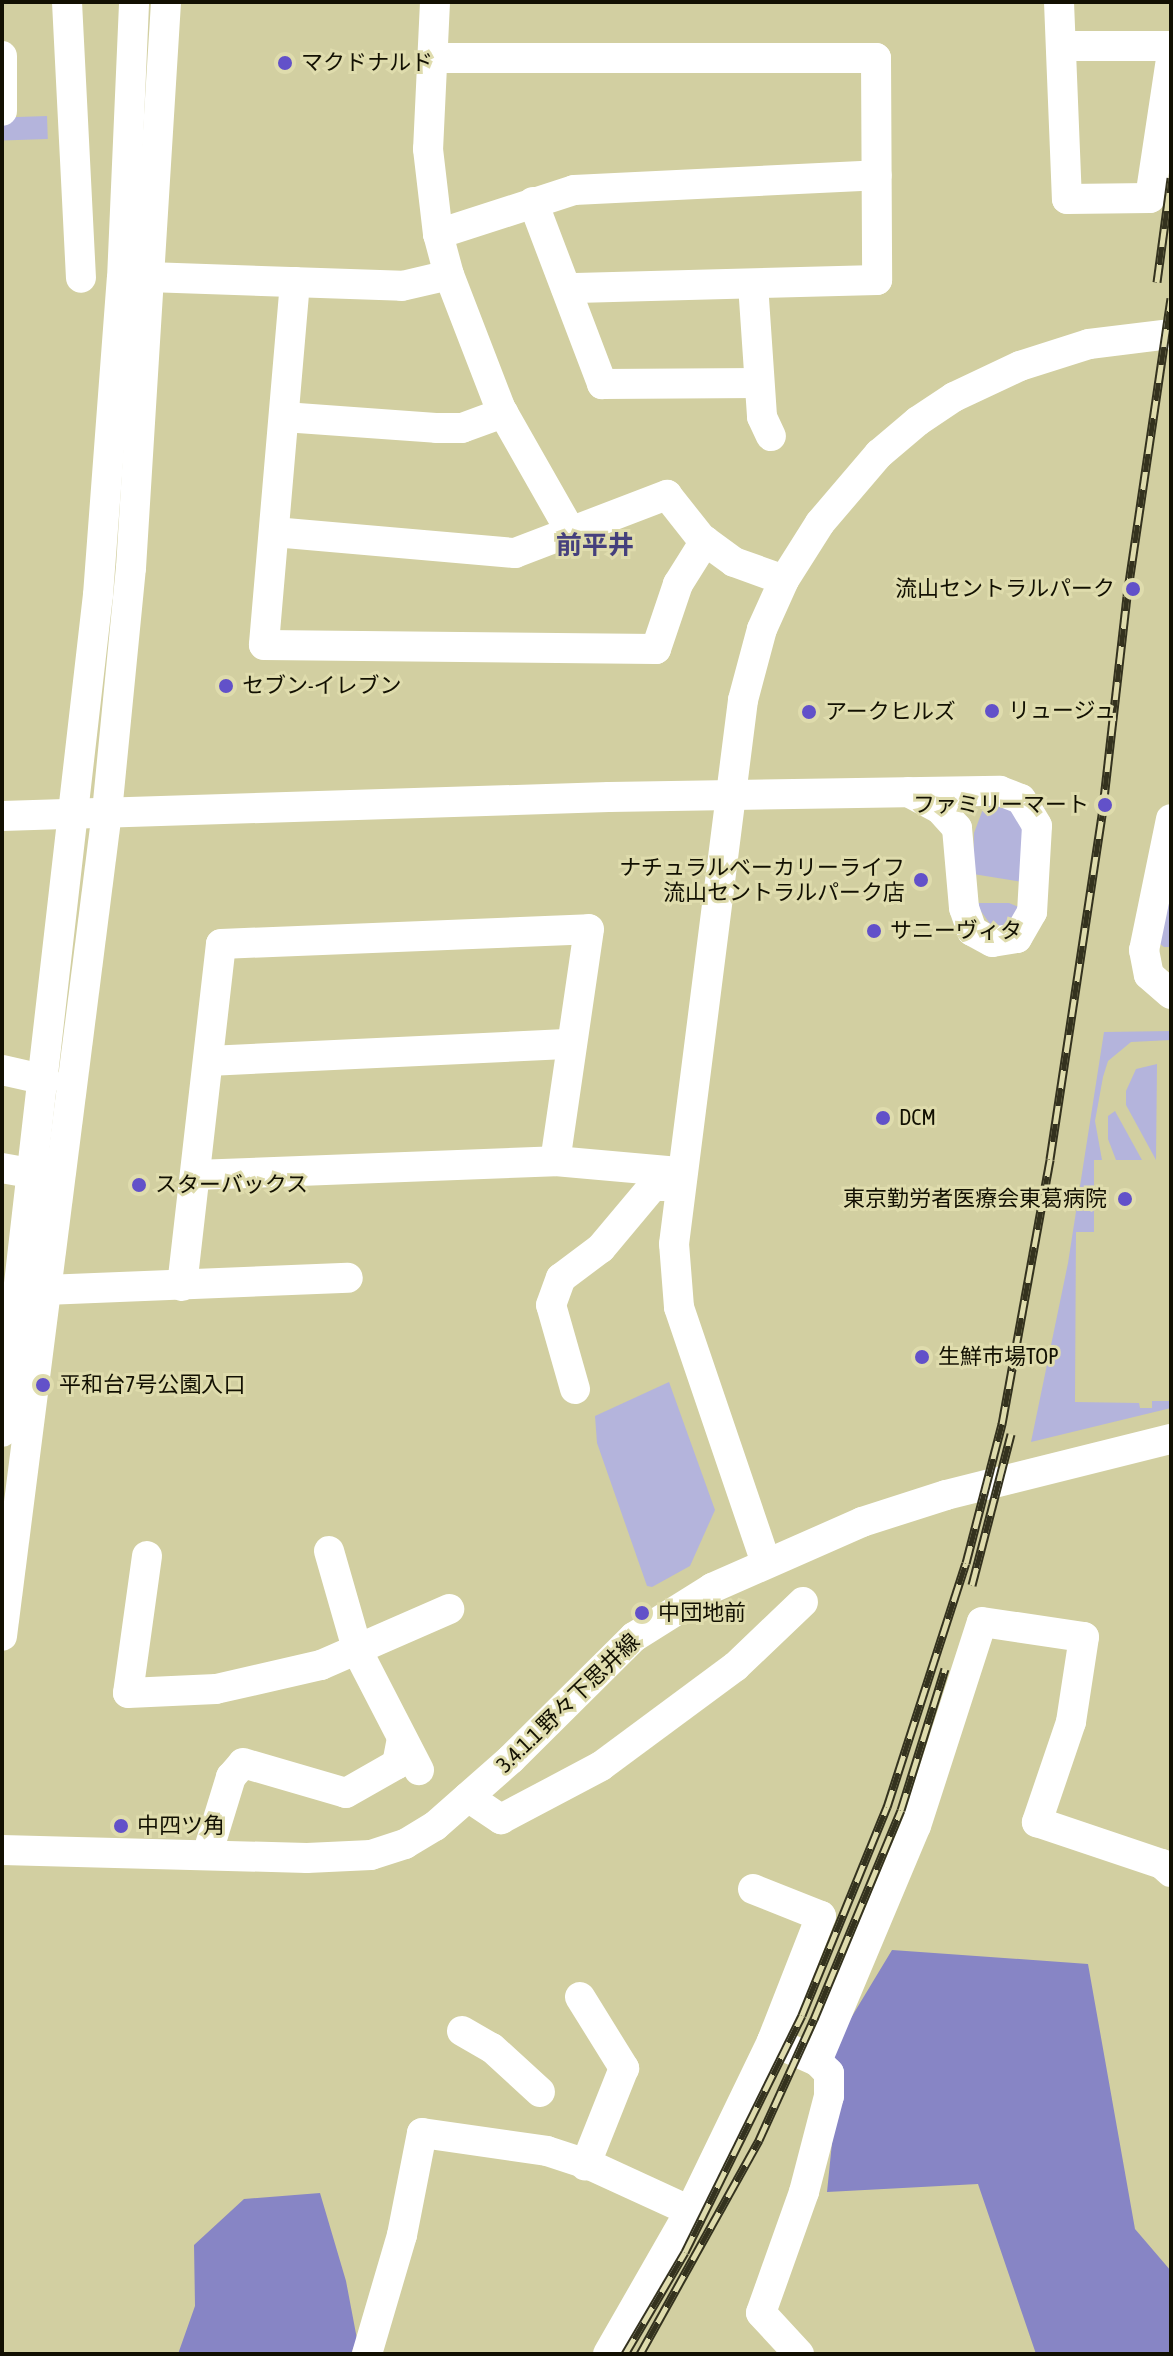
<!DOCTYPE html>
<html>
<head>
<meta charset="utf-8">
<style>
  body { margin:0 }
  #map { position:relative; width:1173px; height:2356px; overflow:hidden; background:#d2cfa1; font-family:"Asap Condensed","Noto Sans JP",sans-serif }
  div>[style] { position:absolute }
  .green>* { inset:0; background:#b4b4dc; transform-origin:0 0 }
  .forest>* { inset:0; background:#8785c5 }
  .minor>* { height:30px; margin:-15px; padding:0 15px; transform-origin:15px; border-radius:15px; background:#fff }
  .rail>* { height:9px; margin-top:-4.5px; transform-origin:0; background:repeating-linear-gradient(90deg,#dfdcad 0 18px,#34321e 0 36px); box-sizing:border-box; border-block:2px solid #34321e }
  .dots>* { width:22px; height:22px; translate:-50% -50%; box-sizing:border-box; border:4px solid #dfdcad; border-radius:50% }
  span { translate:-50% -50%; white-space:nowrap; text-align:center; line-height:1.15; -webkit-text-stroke:6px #dfdcad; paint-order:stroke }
  .poi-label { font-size:22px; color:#121002 }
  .left { translate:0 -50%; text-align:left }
  .right { translate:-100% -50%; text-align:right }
  .street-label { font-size:22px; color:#121002 }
  .quarter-label { font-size:26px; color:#45407d; font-weight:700 }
  .frame { position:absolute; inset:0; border:4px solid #121002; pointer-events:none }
</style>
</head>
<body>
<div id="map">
  <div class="green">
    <div style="left:47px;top:116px;width:23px;height:45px;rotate:88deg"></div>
    <div style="clip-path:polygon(986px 801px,1012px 808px,1022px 828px,1023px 882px,973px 874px,974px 833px)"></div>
    <div style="clip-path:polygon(1171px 877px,1171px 947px,1164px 947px,1156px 941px)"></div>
    <div style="clip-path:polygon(975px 903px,1009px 903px,1021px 908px,1009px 927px,993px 928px)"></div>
    <div style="clip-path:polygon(1171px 1031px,1171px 1040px,1131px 1042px,1108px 1061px,1103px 1077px,1095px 1121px,1102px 1160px,1094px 1160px,1094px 1232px,1076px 1232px,1075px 1402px,1139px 1403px,1140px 1408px,1152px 1408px,1152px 1401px,1171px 1401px,1171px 1408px,1031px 1442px,1068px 1263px,1104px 1032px)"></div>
    <div style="clip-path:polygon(1157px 1064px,1156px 1160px,1126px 1105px,1126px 1091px,1136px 1069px)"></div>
    <div style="clip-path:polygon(1115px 1111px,1142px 1160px,1116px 1160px,1108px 1139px,1108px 1116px)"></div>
    <div style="clip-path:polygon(669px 1382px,715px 1510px,690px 1566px,652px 1587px,647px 1586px,597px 1443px,595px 1416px)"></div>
  </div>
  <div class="forest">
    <div style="clip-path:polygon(892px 1950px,1088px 1964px,1135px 2229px,1171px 2271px,1171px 2354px,1036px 2354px,978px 2184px,827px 2192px,839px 2074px,828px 2056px)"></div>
    <div style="clip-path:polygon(320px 2193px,346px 2281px,357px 2339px,351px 2354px,178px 2354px,195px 2306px,194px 2245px,244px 2199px)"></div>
  </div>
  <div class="minor">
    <div style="left:67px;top:2px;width:276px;rotate:87.1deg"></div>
    <div style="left:435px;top:2px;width:147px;rotate:92.7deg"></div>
    <div style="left:428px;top:149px;width:86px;rotate:83.3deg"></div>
    <div style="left:1059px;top:2px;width:197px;rotate:87.7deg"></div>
    <div style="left:1067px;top:199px;width:83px;rotate:-0.7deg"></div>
    <div style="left:1150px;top:198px;width:141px;rotate:-81.4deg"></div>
    <div style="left:1062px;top:46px;width:109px"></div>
    <div style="left:2px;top:56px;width:55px;rotate:90deg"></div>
    <div style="left:433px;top:58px;width:443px"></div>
    <div style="left:876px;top:58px;width:222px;rotate:89.7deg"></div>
    <div style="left:877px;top:280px;width:311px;rotate:178.5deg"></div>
    <div style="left:533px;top:202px;width:195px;rotate:69.2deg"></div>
    <div style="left:602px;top:384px;width:157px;rotate:-0.4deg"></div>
    <div style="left:148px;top:277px;width:254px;rotate:2deg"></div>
    <div style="left:402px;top:286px;width:48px;rotate:-13.2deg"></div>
    <div style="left:295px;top:282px;width:364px;rotate:94.9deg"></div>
    <div style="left:264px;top:645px;width:392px;rotate:0.6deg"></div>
    <div style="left:656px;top:649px;width:69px;rotate:-71.3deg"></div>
    <div style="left:678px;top:584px;width:51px;rotate:-57.9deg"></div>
    <div style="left:753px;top:284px;width:133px;rotate:86.1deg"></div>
    <div style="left:762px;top:417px;width:21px;rotate:65deg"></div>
    <div style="left:284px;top:417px;width:152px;rotate:4.1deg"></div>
    <div style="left:436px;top:428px;width:26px"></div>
    <div style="left:462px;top:428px;width:44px;rotate:-20.1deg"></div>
    <div style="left:274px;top:532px;width:242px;rotate:5deg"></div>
    <div style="left:515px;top:553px;width:163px;rotate:-20.9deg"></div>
    <div style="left:667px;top:495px;width:55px;rotate:51.7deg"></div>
    <div style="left:701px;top:538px;width:41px;rotate:36deg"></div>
    <div style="left:734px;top:562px;width:53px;rotate:19.8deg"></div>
    <div style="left:572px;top:534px;width:146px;rotate:-119.6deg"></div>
    <div style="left:500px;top:407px;width:142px;rotate:-111.1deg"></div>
    <div style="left:449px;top:275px;width:42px;rotate:-105deg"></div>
    <div style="left:438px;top:234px;width:143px;rotate:-17.9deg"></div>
    <div style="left:574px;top:190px;width:303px;rotate:-2.8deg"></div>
    <div style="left:2px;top:816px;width:607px;rotate:-1.79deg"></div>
    <div style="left:609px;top:797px;width:391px;rotate:-0.9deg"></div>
    <div style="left:1000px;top:791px;width:22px;rotate:21deg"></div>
    <div style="left:1021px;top:799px;width:31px;rotate:59deg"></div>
    <div style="left:1037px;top:826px;width:86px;rotate:93.3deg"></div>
    <div style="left:1032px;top:912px;width:30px;rotate:120deg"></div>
    <div style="left:1017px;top:938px;width:25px;rotate:171deg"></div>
    <div style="left:992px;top:942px;width:23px;rotate:-151deg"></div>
    <div style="left:972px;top:931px;width:24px;rotate:-109deg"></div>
    <div style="left:964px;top:908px;width:80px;rotate:-95deg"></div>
    <div style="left:957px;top:828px;width:25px;rotate:-132deg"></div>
    <div style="left:940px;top:809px;width:36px;rotate:-152deg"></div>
    <div style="left:1171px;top:819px;width:134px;rotate:101.6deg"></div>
    <div style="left:1144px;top:950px;width:25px;rotate:79deg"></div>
    <div style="left:1149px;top:975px;width:29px;rotate:41deg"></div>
    <div style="left:208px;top:1061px;width:364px;rotate:-2.7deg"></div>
    <div style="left:2px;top:1070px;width:45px;rotate:12.8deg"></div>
    <div style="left:2px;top:1168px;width:34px;rotate:10deg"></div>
    <div style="left:195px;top:1175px;width:360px;rotate:-2.2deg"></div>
    <div style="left:555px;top:1161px;width:124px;rotate:5.1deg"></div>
    <div style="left:182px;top:1286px;width:344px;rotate:-83.5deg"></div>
    <div style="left:221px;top:944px;width:368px;rotate:-2.3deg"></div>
    <div style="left:589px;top:929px;width:234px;rotate:98.3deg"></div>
    <div style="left:45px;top:1290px;width:303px;rotate:-2.3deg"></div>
    <div style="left:575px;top:1389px;width:87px;rotate:-105.9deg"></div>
    <div style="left:551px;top:1305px;width:29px;rotate:-70deg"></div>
    <div style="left:561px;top:1278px;width:50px;rotate:-36.9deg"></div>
    <div style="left:601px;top:1248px;width:81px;rotate:-50deg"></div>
    <div style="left:653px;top:1186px;width:25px"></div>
    <div style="left:2px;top:1432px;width:842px;rotate:-83.46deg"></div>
    <div style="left:98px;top:595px;width:317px;rotate:-85.7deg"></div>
    <div style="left:122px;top:279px;width:277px;rotate:-87.5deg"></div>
    <div style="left:329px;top:1551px;width:105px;rotate:74deg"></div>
    <div style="left:358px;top:1652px;width:133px;rotate:62.7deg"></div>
    <div style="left:147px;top:1556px;width:138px;rotate:97.9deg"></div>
    <div style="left:128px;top:1693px;width:88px;rotate:-2.6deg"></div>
    <div style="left:216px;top:1689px;width:108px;rotate:-12.9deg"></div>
    <div style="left:321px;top:1665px;width:140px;rotate:-23.6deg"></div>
    <div style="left:766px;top:1563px;width:270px;rotate:-108.8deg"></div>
    <div style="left:679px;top:1307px;width:63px;rotate:-94.5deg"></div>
    <div style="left:674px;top:1244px;width:548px;rotate:-82.77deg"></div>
    <div style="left:743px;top:700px;width:73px;rotate:-75deg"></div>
    <div style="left:762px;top:629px;width:54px;rotate:-65.8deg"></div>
    <div style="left:784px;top:580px;width:67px;rotate:-57.7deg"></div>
    <div style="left:820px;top:523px;width:91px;rotate:-49.5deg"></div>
    <div style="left:879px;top:454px;width:51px;rotate:-40.2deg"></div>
    <div style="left:918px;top:421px;width:43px;rotate:-33.7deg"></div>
    <div style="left:954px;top:397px;width:73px;rotate:-25.2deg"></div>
    <div style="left:1020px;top:366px;width:72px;rotate:-17.7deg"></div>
    <div style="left:1089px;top:344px;width:83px;rotate:-7deg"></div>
    <div style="left:2px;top:1636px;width:831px;rotate:-82.74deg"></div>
    <div style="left:107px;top:812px;width:245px;rotate:-84.4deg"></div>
    <div style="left:131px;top:568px;width:567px;rotate:-86.46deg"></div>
    <div style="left:468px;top:1797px;width:40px;rotate:34deg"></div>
    <div style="left:501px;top:1819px;width:113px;rotate:-27.9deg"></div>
    <div style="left:601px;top:1766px;width:167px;rotate:-36.5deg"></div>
    <div style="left:735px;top:1667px;width:94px;rotate:-43.7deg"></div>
    <div style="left:2px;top:1850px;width:305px;rotate:1.5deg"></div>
    <div style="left:307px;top:1858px;width:64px;rotate:-2.7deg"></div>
    <div style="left:371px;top:1855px;width:36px;rotate:-18deg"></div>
    <div style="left:405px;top:1844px;width:35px;rotate:-31deg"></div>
    <div style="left:435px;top:1826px;width:101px;rotate:-41.4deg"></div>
    <div style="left:511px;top:1759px;width:173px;rotate:-44.8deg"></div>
    <div style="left:634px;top:1637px;width:92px;rotate:-32.1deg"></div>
    <div style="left:712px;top:1588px;width:164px;rotate:-23.7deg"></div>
    <div style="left:862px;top:1522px;width:88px;rotate:-17.8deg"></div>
    <div style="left:946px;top:1495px;width:232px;rotate:-14deg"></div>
    <div style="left:207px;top:1855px;width:82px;rotate:-72.9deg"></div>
    <div style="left:231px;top:1777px;width:18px;rotate:-49deg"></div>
    <div style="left:243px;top:1763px;width:107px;rotate:16.2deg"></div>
    <div style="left:346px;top:1793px;width:59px;rotate:-29.6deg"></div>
    <div style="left:397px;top:1764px;width:26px;rotate:-79deg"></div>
    <div style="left:753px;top:1889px;width:73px;rotate:21.7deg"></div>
    <div style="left:821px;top:1916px;width:134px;rotate:111.4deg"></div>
    <div style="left:580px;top:1997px;width:84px;rotate:58.2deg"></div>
    <div style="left:624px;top:2068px;width:105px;rotate:111.7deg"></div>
    <div style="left:462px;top:2031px;width:34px;rotate:30deg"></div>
    <div style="left:492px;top:2048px;width:65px;rotate:42.5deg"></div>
    <div style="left:817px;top:2061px;width:255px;rotate:-67.2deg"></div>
    <div style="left:916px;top:1826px;width:214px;rotate:-72.1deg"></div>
    <div style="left:982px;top:1622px;width:103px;rotate:8.4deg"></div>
    <div style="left:1084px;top:1637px;width:86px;rotate:98.7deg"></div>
    <div style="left:1071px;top:1722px;width:106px;rotate:108.8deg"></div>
    <div style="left:1037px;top:1822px;width:132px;rotate:18.6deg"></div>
    <div style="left:1162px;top:1864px;width:12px;rotate:42deg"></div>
    <div style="left:367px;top:2354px;width:124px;rotate:-73.6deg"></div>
    <div style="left:402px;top:2235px;width:104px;rotate:-78.9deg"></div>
    <div style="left:422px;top:2133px;width:126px;rotate:8.2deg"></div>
    <div style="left:547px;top:2151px;width:45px;rotate:18deg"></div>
    <div style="left:590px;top:2165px;width:110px;rotate:24.7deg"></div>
    <div style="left:690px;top:2211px;width:189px;rotate:-64.2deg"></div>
    <div style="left:772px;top:2041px;width:49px;rotate:24deg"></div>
    <div style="left:817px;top:2061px;width:17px;rotate:45deg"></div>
    <div style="left:829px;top:2073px;width:23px;rotate:90deg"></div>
    <div style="left:829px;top:2096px;width:99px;rotate:104.6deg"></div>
    <div style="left:804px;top:2192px;width:128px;rotate:109.6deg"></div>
    <div style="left:761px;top:2313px;width:56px;rotate:47.2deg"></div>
    <div style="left:608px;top:2354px;width:165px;rotate:-60.2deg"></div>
  </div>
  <div class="rail">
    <div style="left:1157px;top:282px;width:105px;rotate:-82.3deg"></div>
    <div style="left:972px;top:1585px;width:156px;rotate:-75.5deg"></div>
    <div style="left:625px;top:2354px;width:118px;rotate:-59.5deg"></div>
    <div style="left:685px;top:2252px;width:264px;rotate:-63.7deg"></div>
    <div style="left:802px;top:2015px;width:225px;rotate:-67.8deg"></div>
    <div style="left:887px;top:1807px;width:256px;rotate:-72.1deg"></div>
    <div style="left:966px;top:1563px;width:144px;rotate:-75.5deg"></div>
    <div style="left:1002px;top:1424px;width:269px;rotate:-79.7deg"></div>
    <div style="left:1050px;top:1159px;width:356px;rotate:-81.4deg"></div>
    <div style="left:1103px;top:807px;width:212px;rotate:-83.5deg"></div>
    <div style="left:1127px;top:596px;width:301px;rotate:-81.6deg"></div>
    <div style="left:640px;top:2354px;width:245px;rotate:-60.9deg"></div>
    <div style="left:759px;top:2140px;width:133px;rotate:-65.6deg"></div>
    <div style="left:814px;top:2019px;width:226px;rotate:-67.4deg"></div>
    <div style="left:901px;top:1810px;width:148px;rotate:-72.7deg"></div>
  </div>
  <div class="dots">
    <div style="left:285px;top:63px;background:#6251c9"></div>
    <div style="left:1133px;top:589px;background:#6251c9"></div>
    <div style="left:226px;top:686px;background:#6251c9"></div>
    <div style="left:992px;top:711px;background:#6251c9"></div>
    <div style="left:809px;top:712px;background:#6251c9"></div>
    <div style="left:1105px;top:805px;background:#6251c9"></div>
    <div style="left:921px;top:880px;background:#6251c9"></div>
    <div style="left:874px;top:931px;background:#6251c9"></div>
    <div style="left:883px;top:1118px;background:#6251c9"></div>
    <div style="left:139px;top:1185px;background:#6251c9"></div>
    <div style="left:1125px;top:1199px;background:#6251c9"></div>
    <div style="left:922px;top:1357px;background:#6251c9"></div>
    <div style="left:43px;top:1385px;background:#6251c9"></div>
    <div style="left:642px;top:1613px;background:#6251c9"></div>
    <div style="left:121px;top:1826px;background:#6251c9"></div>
  </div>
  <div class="poi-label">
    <span class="left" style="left:301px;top:63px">マクドナルド</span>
    <span class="right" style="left:1115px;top:589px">流山セントラルパーク</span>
    <span class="left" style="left:242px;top:686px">セブン-イレブン</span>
    <span class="left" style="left:1008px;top:711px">リュージュ</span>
    <span class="left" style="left:825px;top:712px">アークヒルズ</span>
    <span class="right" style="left:1089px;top:805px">ファミリーマート</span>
    <span class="right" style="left:905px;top:880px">ナチュラルベーカリーライフ<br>流山セントラルパーク店</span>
    <span class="left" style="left:890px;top:931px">サニーヴィタ</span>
    <span class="left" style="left:899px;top:1118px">DCM</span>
    <span class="left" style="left:155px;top:1185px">スターバックス</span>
    <span class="right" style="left:1107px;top:1199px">東京勤労者医療会東葛病院</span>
    <span class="left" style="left:938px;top:1357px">生鮮市場TOP</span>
    <span class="left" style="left:59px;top:1385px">平和台7号公園入口</span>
    <span class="left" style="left:658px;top:1613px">中団地前</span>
    <span class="left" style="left:137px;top:1826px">中四ツ角</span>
  </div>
  <div class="street-label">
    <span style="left:568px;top:1703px;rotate:-44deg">3.4.1.1 野々下思井線</span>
  </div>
  <div class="quarter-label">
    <span style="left:595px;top:546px">前平井</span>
  </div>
  <div class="frame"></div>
</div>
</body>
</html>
